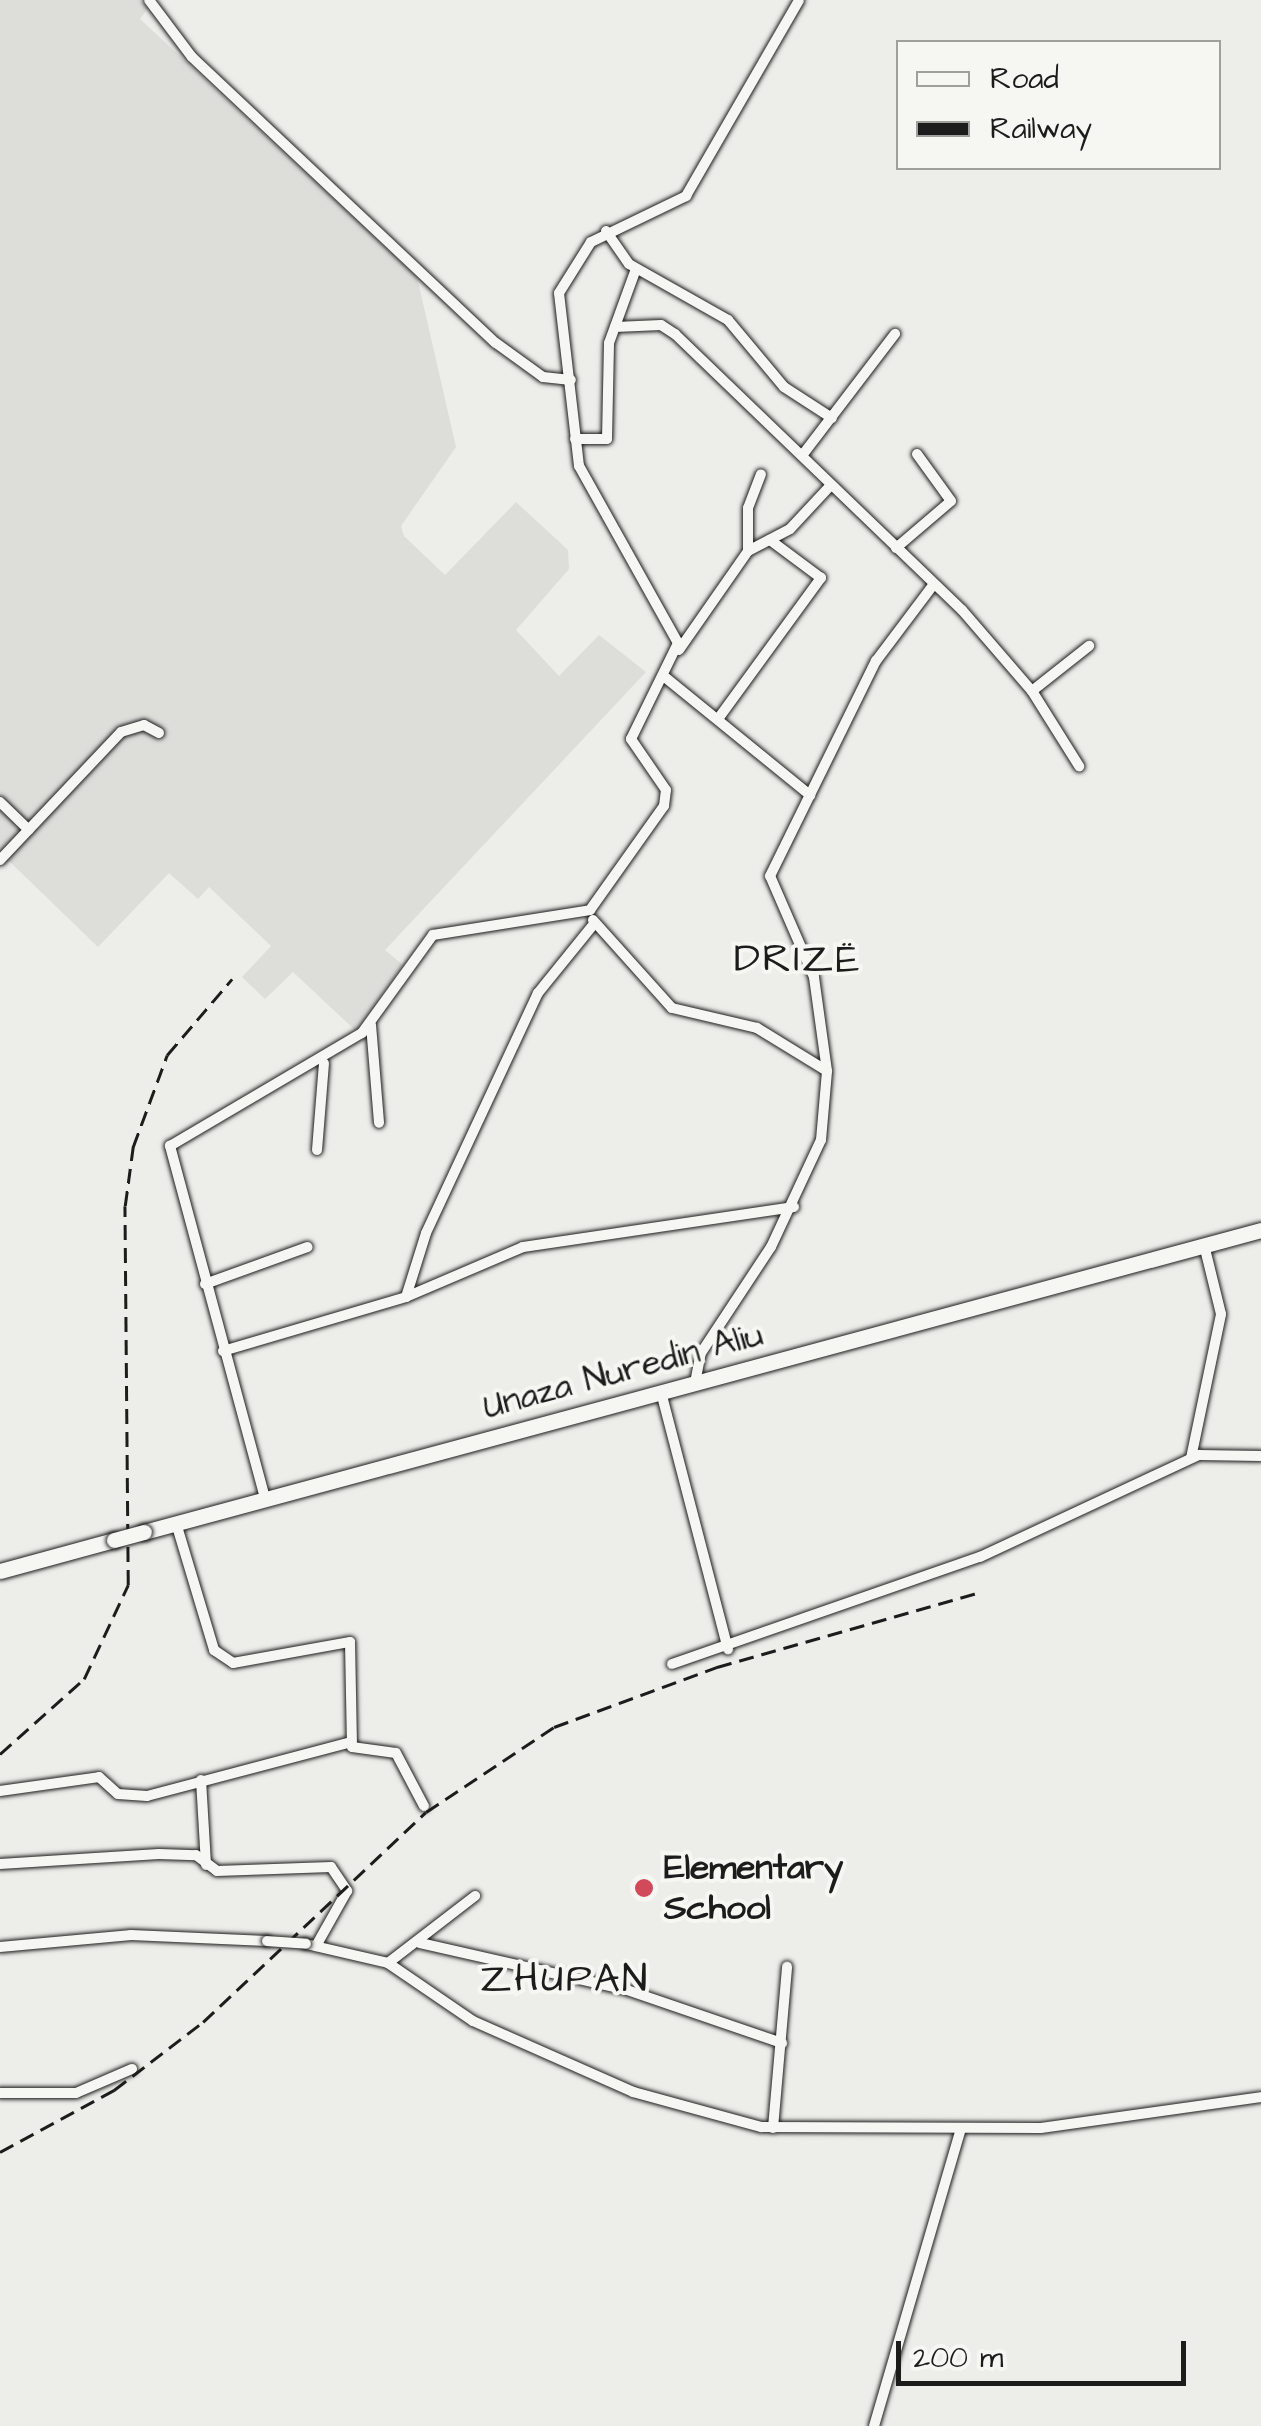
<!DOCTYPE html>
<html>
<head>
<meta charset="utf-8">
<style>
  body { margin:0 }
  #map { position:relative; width:1261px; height:2426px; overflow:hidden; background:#edede9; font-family:"Architects Daughter",sans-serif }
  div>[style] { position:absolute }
  .built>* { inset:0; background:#ddddda }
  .roads { filter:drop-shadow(0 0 2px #1c1c1c) drop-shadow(0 0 2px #1c1c1c) }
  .minor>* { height:10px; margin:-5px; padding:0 5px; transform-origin:5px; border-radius:5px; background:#f6f6f2 }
  .primary>* { height:15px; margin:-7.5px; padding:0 7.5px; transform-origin:7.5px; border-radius:7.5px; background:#f6f6f2 }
  .rail>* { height:2.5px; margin-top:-1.25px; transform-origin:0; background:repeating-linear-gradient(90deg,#1c1c1c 0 15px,transparent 0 23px) }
  .bridges { filter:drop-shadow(0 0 2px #1c1c1c) drop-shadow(0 0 2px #1c1c1c) }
  .minor-bridge>* { height:10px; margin:-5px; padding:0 5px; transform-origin:5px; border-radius:5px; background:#f6f6f2 }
  .primary-bridge>* { height:15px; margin:-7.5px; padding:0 7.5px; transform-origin:7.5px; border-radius:7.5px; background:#f6f6f2 }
  .dots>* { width:28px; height:28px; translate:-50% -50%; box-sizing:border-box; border:5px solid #f6f6f2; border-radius:50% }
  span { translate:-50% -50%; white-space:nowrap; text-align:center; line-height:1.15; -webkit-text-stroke:8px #f6f6f2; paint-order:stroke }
  .street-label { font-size:35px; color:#1c1c1c }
  .poi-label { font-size:35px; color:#1c1c1c; font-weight:700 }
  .left { translate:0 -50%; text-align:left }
  .quarter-label { font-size:40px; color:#1c1c1c; letter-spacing:2.5px }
  .legend { position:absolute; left:896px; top:40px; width:325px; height:130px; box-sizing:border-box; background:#f6f6f2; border:2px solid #9f9f9c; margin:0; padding:12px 18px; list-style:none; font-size:30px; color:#1c1c1c }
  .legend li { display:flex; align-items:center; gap:20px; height:50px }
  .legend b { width:50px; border:2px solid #9f9f9c }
  .scale { position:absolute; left:896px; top:2341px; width:290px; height:45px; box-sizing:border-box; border:5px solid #1c1c1c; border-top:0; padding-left:12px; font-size:30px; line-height:35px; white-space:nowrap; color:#1c1c1c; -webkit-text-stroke:8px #f6f6f2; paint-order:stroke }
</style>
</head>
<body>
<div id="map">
  <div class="built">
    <div style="clip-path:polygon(0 0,140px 0,148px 8px,140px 19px,417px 277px,456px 447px,401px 526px,404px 536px,445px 575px,516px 502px,568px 550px,569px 569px,516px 630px,559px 676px,599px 635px,646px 672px,385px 950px,403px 965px,356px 1031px,293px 972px,265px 999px,242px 977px,271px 946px,209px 887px,198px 899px,169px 873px,98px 947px,10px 862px,0 862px)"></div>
  </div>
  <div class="roads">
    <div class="minor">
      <div style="left:149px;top:0;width:71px;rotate:53deg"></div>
      <div style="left:192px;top:57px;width:417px;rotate:43.3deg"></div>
      <div style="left:496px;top:343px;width:58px;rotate:35.9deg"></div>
      <div style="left:543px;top:377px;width:28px;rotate:6deg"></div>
      <div style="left:606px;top:231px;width:40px;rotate:55.1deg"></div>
      <div style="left:629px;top:264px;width:114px;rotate:29.5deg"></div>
      <div style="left:728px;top:320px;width:87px;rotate:50.1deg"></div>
      <div style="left:784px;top:387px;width:57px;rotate:32.9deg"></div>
      <div style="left:615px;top:327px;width:46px;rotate:-2.5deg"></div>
      <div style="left:661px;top:325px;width:17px;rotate:33deg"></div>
      <div style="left:675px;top:334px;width:398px;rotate:43.9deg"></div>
      <div style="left:962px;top:610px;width:107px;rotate:49.2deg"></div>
      <div style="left:1032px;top:691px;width:73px;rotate:-38.3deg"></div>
      <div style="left:575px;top:439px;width:32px"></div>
      <div style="left:607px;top:439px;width:96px;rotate:-88.8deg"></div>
      <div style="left:609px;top:343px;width:79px;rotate:-70deg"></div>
      <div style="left:804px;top:453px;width:150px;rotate:-52.6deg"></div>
      <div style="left:896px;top:548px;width:72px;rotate:-40.5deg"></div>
      <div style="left:951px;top:501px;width:58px;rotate:-125.9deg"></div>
      <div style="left:748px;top:551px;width:43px;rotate:-90deg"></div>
      <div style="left:748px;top:508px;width:36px;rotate:-69deg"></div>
      <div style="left:679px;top:650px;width:121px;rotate:-55.1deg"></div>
      <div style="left:748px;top:551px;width:47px;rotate:-27.6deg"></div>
      <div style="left:790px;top:529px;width:59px;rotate:-47.1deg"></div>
      <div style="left:666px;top:678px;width:186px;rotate:39.1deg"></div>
      <div style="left:1032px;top:691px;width:89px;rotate:57.9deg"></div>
      <div style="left:718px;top:719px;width:175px;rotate:-53.9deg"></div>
      <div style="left:821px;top:578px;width:64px;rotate:-143.3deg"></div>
      <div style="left:0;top:802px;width:40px;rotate:44deg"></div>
      <div style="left:0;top:860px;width:176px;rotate:-46.6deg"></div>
      <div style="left:121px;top:732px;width:24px;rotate:-17deg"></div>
      <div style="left:144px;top:725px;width:17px;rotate:28deg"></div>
      <div style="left:593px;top:920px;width:118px;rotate:48.1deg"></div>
      <div style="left:672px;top:1008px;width:87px;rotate:13.2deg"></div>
      <div style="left:757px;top:1028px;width:82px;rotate:31.6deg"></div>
      <div style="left:371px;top:1025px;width:98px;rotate:85.3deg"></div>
      <div style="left:317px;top:1150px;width:87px;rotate:-85.4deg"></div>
      <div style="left:205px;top:1284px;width:109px;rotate:-19.8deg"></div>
      <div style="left:406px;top:1297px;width:67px;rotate:-72.6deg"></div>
      <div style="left:426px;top:1233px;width:265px;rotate:-65deg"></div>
      <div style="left:538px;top:993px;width:87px;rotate:-51deg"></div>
      <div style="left:223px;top:1351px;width:191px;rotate:-16.4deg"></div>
      <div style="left:406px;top:1297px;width:127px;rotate:-23.1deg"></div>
      <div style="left:523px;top:1247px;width:274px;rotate:-8.4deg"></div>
      <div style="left:695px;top:1383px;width:31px;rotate:-79deg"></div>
      <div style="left:701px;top:1353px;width:127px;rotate:-56.6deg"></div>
      <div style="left:771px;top:1247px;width:118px;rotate:-65deg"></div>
      <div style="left:821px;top:1140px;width:69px;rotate:-85deg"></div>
      <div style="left:827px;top:1071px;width:95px;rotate:-97.9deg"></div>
      <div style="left:814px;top:977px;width:110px;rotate:-113.5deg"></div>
      <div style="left:770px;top:876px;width:240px;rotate:-63.8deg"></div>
      <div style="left:876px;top:661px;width:96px;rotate:-53deg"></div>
      <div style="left:661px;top:1392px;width:266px;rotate:75.4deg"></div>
      <div style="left:1191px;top:1458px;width:147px;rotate:-78.2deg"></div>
      <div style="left:1221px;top:1314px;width:71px;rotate:-103.8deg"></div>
      <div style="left:265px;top:1498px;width:365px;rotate:-105.1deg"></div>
      <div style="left:170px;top:1146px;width:223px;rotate:-30.5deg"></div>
      <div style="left:362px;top:1033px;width:121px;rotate:-54.1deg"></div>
      <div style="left:433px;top:935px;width:159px;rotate:-9deg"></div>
      <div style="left:590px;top:910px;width:128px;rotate:-54.6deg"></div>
      <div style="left:664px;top:806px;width:16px;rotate:-83deg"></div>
      <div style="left:666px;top:790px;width:62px;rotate:-124.5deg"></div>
      <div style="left:631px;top:739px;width:107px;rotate:-63.9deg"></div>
      <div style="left:678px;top:643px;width:203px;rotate:-119.2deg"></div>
      <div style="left:579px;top:466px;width:174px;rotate:-96.6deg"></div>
      <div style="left:559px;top:293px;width:60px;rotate:-57.9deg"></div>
      <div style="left:591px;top:242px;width:106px;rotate:-25.8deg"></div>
      <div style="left:686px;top:196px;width:226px;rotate:-60deg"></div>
      <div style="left:176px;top:1523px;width:133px;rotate:73.3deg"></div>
      <div style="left:214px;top:1650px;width:23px;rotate:34deg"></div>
      <div style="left:233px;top:1663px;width:119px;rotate:-10.2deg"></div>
      <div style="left:350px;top:1642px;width:105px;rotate:88.9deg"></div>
      <div style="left:352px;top:1747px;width:44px;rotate:7.8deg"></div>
      <div style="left:396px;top:1753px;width:60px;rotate:62.2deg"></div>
      <div style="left:672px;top:1664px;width:326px;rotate:-19.2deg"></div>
      <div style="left:980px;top:1557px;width:242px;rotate:-25deg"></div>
      <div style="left:1199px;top:1455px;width:62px;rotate:0.9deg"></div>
      <div style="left:201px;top:1780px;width:85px;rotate:86.6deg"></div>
      <div style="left:0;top:1791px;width:100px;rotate:-8deg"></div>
      <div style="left:99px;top:1777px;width:25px;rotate:42deg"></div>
      <div style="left:118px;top:1794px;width:29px;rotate:4deg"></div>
      <div style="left:147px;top:1796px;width:211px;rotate:-14.8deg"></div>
      <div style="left:0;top:1864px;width:159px;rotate:-3.6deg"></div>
      <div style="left:159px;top:1854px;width:37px;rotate:2deg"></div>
      <div style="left:196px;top:1855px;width:26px;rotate:37deg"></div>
      <div style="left:217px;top:1871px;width:114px;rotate:-2deg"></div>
      <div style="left:331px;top:1867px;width:29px;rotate:56deg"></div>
      <div style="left:347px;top:1891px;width:63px;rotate:119.4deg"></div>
      <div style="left:420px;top:1943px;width:212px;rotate:12.8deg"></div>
      <div style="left:627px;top:1990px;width:164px;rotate:18.9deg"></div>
      <div style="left:306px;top:1944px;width:84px;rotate:13deg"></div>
      <div style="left:388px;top:1963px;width:103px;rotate:34.3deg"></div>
      <div style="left:473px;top:2021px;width:175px;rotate:23.9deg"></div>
      <div style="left:633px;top:2092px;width:133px;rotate:15.3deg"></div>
      <div style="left:761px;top:2127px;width:280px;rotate:0.2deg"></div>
      <div style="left:1041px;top:2128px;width:222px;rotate:-8deg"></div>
      <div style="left:0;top:1947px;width:132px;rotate:-5.2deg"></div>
      <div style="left:131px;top:1935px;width:136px;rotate:2.5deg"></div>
      <div style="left:388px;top:1963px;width:110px;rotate:-37.6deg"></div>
      <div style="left:0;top:2093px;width:76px"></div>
      <div style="left:76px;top:2093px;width:61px;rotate:-23.2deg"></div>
      <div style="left:773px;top:2128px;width:162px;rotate:-85deg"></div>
      <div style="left:874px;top:2426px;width:310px;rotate:-73.7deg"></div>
    </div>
    <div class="primary">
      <div style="left:144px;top:1532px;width:1157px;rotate:-15.13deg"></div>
      <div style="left:0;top:1571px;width:118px;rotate:-15.2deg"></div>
    </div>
  </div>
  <div class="rail">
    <div style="left:0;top:1754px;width:113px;rotate:-41.8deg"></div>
    <div style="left:84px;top:1679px;width:104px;rotate:-64.9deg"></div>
    <div style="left:128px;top:1585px;width:379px;rotate:-90.5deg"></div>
    <div style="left:125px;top:1206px;width:60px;rotate:-82.3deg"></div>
    <div style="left:133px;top:1147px;width:98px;rotate:-69.7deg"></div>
    <div style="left:167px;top:1055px;width:100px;rotate:-49.5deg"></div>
    <div style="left:0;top:2152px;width:130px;rotate:-28.5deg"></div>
    <div style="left:114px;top:2090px;width:112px;rotate:-37.4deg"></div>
    <div style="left:203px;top:2022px;width:306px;rotate:-43.3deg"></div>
    <div style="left:426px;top:1812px;width:154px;rotate:-33.6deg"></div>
    <div style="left:554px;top:1727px;width:174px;rotate:-20.2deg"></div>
    <div style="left:717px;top:1667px;width:273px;rotate:-15.9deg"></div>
  </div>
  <div class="bridges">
    <div class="minor-bridge">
      <div style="left:267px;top:1941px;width:39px;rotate:4deg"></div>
    </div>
    <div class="primary-bridge">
      <div style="left:114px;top:1540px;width:31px;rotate:-15deg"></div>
    </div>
  </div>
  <div class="dots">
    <div style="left:644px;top:1888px;background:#d1495b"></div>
  </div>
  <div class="street-label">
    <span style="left:623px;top:1371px;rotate:-15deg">Unaza Nuredin Aliu</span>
  </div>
  <div class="poi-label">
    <span class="left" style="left:664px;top:1888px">Elementary<br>School</span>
  </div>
  <div class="quarter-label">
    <span style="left:798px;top:960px">DRIZË</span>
    <span style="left:565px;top:1980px">ZHUPAN</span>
  </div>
  <ul class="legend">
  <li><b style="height:12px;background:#f6f6f2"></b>Road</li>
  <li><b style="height:12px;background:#1c1c1c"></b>Railway</li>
  </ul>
  <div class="scale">200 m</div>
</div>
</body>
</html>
